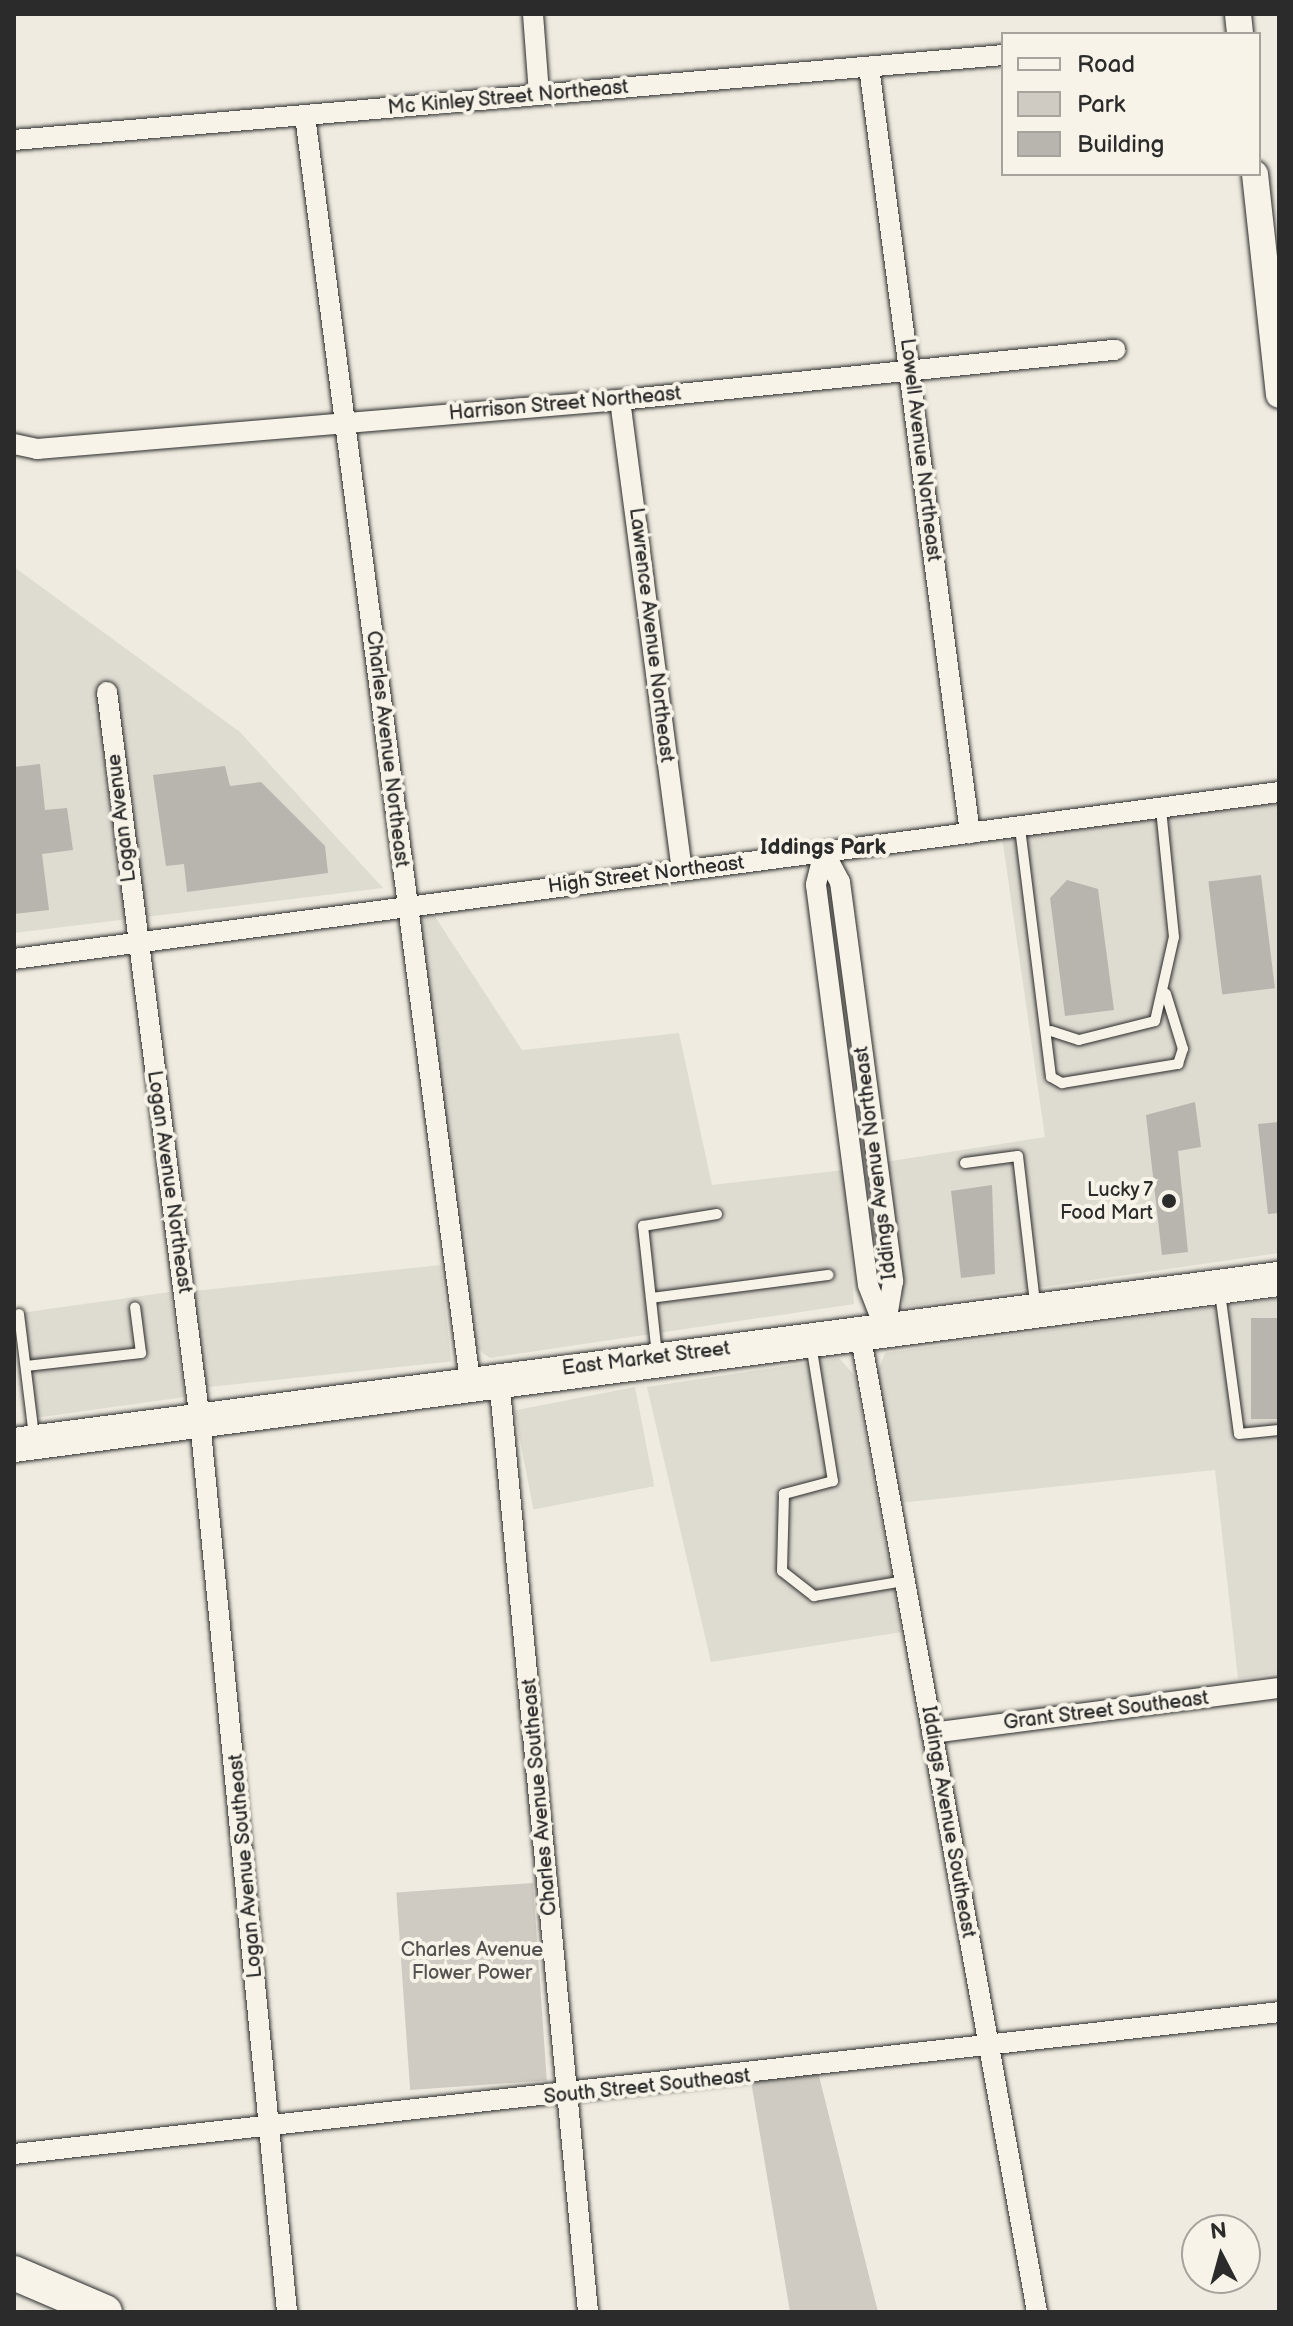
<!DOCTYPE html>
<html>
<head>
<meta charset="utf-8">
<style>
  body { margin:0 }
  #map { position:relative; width:1293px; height:2326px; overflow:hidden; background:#efebe0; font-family:"Balsamiq Sans",sans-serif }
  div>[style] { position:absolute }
  .built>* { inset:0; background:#dedbd1; transform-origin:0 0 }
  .green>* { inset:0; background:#cfcbc2; transform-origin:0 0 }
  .building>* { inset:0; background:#b8b5ae; transform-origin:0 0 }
  .roads { filter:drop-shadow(0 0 2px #2b2b2b) drop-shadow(0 0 2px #2b2b2b) }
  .service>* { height:10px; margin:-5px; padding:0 5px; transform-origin:5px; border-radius:5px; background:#f7f3e8 }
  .minor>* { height:20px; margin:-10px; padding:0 10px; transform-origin:10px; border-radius:10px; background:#f7f3e8 }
  .tertiary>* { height:26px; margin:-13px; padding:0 13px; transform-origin:13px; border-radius:13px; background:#f7f3e8 }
  .primary>* { height:34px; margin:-17px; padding:0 17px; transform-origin:17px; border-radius:17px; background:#f7f3e8 }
  .dots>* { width:22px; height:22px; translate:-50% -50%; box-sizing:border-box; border:4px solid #f7f3e8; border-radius:50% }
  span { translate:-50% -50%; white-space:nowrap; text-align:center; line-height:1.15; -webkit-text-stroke:8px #f7f3e8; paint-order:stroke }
  .street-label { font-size:20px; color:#2b2b2b }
  .poi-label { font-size:20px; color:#2b2b2b }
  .right { translate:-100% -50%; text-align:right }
  .park-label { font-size:20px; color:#545351 }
  .neighbourhood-label { font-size:22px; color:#2b2b2b; font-weight:700 }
  .frame { position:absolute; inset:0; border:16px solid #2b2b2b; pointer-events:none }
  .legend { position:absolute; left:1001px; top:32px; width:260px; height:144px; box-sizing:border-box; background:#f7f3e8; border:2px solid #a5a39c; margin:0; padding:10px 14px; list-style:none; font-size:24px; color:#2b2b2b }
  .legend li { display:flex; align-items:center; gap:16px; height:40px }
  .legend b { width:40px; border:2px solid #a5a39c }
  .north { position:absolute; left:1181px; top:2214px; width:80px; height:80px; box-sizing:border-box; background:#f7f3e8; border:2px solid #a5a39c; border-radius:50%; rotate:354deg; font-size:22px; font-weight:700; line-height:32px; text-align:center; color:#2b2b2b }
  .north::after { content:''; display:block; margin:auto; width:28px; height:36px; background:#2b2b2b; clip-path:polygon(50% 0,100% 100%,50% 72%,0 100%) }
</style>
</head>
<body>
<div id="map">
  <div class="built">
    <div style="clip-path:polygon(14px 567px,240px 732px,383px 888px,14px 933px)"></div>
    <div style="clip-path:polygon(1279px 803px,1279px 1253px,904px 1307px,885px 1162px,1045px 1137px,1002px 837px)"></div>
    <div style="clip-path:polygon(432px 912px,522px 1050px,679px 1033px,712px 1185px,844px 1170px,854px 1304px,490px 1358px,476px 1348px,415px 914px)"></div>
    <div style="left:441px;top:1265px;width:97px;height:249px;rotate:84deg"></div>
    <div style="left:170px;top:1292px;width:106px;height:157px;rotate:82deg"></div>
    <div style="clip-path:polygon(1279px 1298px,1279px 1673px,1238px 1679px,1215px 1470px,899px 1503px,876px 1377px,885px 1353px)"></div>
    <div style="clip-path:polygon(839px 1358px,855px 1376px,902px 1632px,711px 1662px,647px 1387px)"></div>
    <div style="left:635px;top:1387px;width:101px;height:123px;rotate:79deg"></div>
  </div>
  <div class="green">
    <div style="left:533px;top:1883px;width:198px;height:137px;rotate:86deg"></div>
    <div style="clip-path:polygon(817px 2068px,878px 2312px,790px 2312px,750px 2075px)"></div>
  </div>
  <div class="building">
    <div style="clip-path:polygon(40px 764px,45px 810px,67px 808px,73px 850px,42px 854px,49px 910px,14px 914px,14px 767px)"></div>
    <div style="clip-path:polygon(225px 766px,230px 786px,261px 782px,325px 846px,328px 873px,187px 892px,184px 864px,166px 866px,153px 775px)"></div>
    <div style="left:1261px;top:875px;width:114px;height:53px;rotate:83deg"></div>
    <div style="clip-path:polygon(1067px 880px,1098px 889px,1114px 1010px,1065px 1016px,1050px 898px)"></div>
    <div style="clip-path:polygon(1195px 1102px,1201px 1147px,1178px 1151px,1188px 1252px,1162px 1255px,1146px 1115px)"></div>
    <div style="clip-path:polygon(1279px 1122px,1279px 1213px,1268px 1214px,1258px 1124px)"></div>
    <div style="clip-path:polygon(992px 1185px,995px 1274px,961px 1278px,951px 1191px)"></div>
    <div style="left:1279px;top:1318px;width:101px;height:28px;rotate:90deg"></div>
  </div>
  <div class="roads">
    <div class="service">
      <div style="left:1020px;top:828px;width:251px;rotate:82.9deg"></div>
      <div style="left:1051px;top:1077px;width:13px;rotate:29deg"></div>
      <div style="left:1062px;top:1083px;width:118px;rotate:-9.3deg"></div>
      <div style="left:1178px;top:1064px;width:16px;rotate:-72deg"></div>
      <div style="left:1183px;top:1049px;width:58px;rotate:-107.2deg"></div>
      <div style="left:1051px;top:1031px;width:29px;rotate:18deg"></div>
      <div style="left:1079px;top:1040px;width:78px;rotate:-14deg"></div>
      <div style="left:1155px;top:1021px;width:86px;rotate:-77.3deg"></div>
      <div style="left:1174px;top:937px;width:129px;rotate:-95.8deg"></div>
      <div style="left:965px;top:1163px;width:53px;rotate:-7.5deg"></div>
      <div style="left:1018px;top:1156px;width:149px;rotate:83.4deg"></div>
      <div style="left:1220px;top:1293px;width:142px;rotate:82.3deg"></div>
      <div style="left:1239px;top:1434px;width:40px;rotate:-5.7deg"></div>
      <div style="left:651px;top:1298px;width:179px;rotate:-7.4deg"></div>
      <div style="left:19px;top:1314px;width:123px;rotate:83deg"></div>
      <div style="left:811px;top:1344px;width:139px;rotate:80.9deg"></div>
      <div style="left:833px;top:1481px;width:51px;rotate:165.1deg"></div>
      <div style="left:784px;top:1494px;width:77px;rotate:91.5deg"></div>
      <div style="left:782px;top:1571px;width:41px;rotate:38deg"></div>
      <div style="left:814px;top:1596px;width:92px;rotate:-9.4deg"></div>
      <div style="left:657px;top:1355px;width:130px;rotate:-96.2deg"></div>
      <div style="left:643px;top:1226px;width:75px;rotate:-9.2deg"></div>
      <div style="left:26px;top:1366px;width:116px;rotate:-6.4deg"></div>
      <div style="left:141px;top:1353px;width:46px;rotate:-97.4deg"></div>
    </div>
    <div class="minor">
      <div style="left:533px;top:14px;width:80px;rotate:85.7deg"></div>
      <div style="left:869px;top:67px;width:773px;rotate:82.49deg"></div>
      <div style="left:305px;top:116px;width:1277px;rotate:82.57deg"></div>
      <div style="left:14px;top:140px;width:993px;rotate:-4.91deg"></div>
      <div style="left:620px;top:400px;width:474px;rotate:82.5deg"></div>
      <div style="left:14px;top:444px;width:24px;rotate:12deg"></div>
      <div style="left:37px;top:449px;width:585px;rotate:-4.8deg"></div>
      <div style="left:620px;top:400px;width:498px;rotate:-5.8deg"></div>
      <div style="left:107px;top:692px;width:735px;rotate:82.73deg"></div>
      <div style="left:200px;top:1421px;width:895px;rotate:84.42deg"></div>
      <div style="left:824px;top:852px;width:34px;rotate:62deg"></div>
      <div style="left:840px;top:882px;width:403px;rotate:82.4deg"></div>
      <div style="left:893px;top:1281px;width:50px;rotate:99.3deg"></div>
      <div style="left:824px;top:852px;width:34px;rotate:104deg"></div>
      <div style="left:816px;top:885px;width:403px;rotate:82.6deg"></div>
      <div style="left:868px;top:1285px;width:44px;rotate:68.7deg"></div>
      <div style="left:14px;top:959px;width:1276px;rotate:-7.52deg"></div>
      <div style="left:860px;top:1333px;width:995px;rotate:79.75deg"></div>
      <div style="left:499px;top:1379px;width:937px;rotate:84.55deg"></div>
      <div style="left:932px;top:1733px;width:350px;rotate:-7.4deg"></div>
      <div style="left:14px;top:2154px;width:1273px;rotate:-6.4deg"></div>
    </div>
    <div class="tertiary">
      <div style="left:1238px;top:14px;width:20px;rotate:84deg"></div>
      <div style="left:1255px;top:174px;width:222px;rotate:83.8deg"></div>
    </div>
    <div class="primary">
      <div style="left:14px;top:1445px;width:1276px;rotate:-7.48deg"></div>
      <div style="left:14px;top:2273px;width:99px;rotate:23.2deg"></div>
    </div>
  </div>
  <div class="dots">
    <div style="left:1169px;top:1201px;background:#2b2b2b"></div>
  </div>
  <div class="street-label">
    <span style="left:508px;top:98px;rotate:-5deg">Mc Kinley Street Northeast</span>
    <span style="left:565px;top:404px;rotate:-5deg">Harrison Street Northeast</span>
    <span style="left:920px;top:450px;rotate:83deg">Lowell Avenue Northeast</span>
    <span style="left:651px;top:635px;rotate:83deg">Lawrence Avenue Northeast</span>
    <span style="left:387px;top:749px;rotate:83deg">Charles Avenue Northeast</span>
    <span style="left:122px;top:818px;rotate:-97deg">Logan Avenue</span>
    <span style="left:646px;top:875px;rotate:-7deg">High Street Northeast</span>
    <span style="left:876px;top:1163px;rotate:-97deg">Iddings Avenue Northeast</span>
    <span style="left:169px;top:1182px;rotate:82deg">Logan Avenue Northeast</span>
    <span style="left:646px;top:1359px;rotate:-7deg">East Market Street</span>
    <span style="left:1106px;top:1711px;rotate:-7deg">Grant Street Southeast</span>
    <span style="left:540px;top:1797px;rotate:-95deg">Charles Avenue Southeast</span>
    <span style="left:948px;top:1822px;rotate:80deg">Iddings Avenue Southeast</span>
    <span style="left:246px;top:1866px;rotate:-95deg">Logan Avenue Southeast</span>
    <span style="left:647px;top:2087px;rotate:-6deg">South Street Southeast</span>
  </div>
  <div class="poi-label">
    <span class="right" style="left:1153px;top:1202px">Lucky 7<br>Food Mart</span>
  </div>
  <div class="park-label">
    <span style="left:472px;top:1962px">Charles Avenue<br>Flower Power</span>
  </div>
  <div class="neighbourhood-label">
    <span style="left:823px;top:848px">Iddings Park</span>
  </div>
  <div class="frame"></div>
  <ul class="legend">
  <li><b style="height:10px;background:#f7f3e8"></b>Road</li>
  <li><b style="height:22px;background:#cfcbc2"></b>Park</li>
  <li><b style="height:22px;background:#b8b5ae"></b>Building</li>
  </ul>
  <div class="north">N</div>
</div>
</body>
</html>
